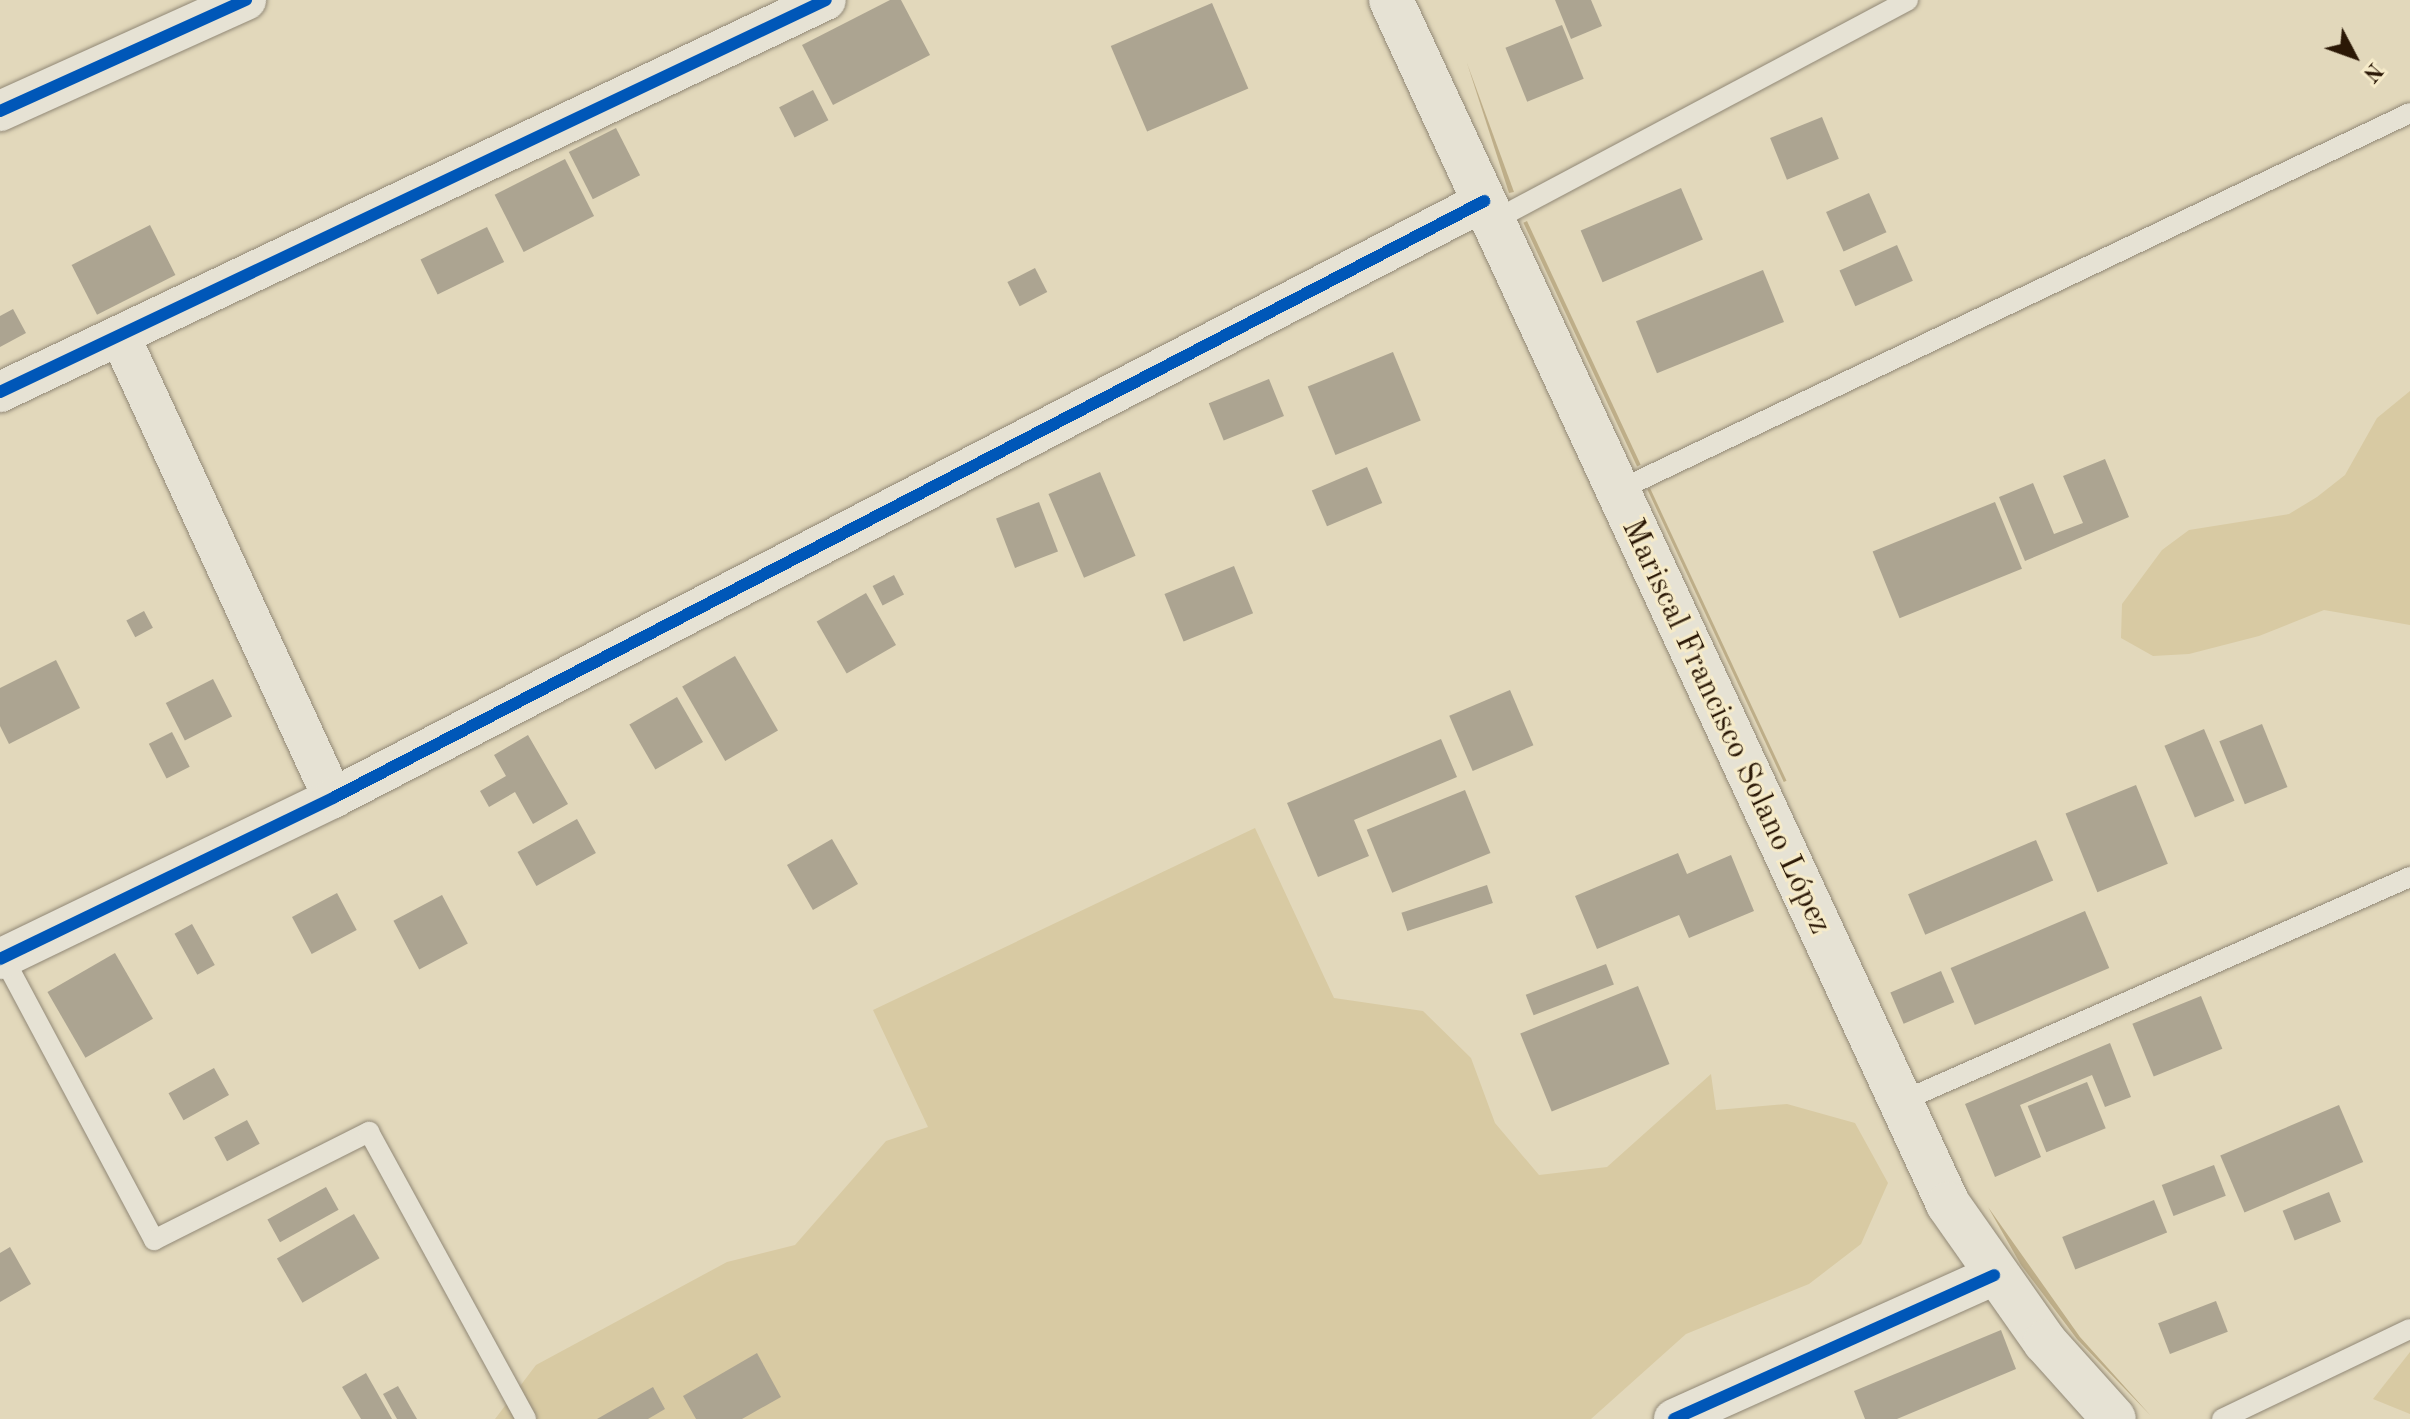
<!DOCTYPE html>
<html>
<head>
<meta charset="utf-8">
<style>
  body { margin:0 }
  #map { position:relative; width:2410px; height:1419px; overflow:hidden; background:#e2d8bb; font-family:"Old Standard TT",serif }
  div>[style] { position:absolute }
  .green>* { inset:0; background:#d8caa3 }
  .water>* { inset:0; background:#beae89; transform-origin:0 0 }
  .building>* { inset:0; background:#aca491; transform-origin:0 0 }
  .roads { filter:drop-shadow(0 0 2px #918876) drop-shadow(0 0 2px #918876) }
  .service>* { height:20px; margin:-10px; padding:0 10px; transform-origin:10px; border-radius:10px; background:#e6e2d4 }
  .minor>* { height:40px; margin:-20px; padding:0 20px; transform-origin:20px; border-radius:20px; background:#e6e2d4 }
  .secondary>* { height:44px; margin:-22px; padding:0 22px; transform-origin:22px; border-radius:22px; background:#e6e2d4 }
  .cycleway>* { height:12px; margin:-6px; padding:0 6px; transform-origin:6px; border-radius:6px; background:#0057b8 }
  span { translate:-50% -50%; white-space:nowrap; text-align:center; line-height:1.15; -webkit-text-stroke:6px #f6ebc9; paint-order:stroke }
  .street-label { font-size:32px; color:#2b1806 }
  .north { position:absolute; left:2314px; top:16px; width:80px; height:80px; -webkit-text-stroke:6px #f6ebc9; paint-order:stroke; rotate:131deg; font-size:22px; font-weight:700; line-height:32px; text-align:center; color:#2b1806 }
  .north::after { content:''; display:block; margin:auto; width:28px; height:36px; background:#2b1806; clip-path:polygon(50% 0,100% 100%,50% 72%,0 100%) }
</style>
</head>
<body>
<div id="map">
  <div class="green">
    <div style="clip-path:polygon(2410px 391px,2410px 625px,2324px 610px,2259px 636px,2189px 654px,2153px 656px,2121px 638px,2122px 604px,2162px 550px,2189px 530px,2289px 514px,2317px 497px,2345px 475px,2377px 418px)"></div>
    <div style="clip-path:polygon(1255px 828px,1334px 998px,1423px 1011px,1471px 1058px,1495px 1123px,1539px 1175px,1607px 1167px,1711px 1074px,1716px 1110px,1787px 1104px,1855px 1123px,1888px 1183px,1861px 1244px,1809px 1284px,1686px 1334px,1591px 1419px,495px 1419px,536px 1365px,727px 1262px,795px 1245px,886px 1141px,928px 1127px,873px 1010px)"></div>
    <div style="clip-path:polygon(2410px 1352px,2410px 1414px,2373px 1399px)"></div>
  </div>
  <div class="water">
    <div style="clip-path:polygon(1467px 63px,1514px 192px,1509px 193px)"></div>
    <div style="left:1527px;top:221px;width:269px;height:4px;rotate:65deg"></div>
    <div style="left:1650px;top:488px;width:323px;height:3px;rotate:65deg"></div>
    <div style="clip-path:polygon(1988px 1207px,2080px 1337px,2151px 1416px,2077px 1339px,2021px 1265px)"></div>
  </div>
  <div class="building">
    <div style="clip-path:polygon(890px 0,901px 0,930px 55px,833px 105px,802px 45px)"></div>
    <div style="clip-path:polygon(1555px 0,1591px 0,1602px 26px,1571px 39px)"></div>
    <div style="left:1212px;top:3px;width:93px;height:110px;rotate:67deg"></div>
    <div style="left:1562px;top:25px;width:58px;height:61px;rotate:68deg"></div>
    <div style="left:813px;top:90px;width:34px;height:38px;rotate:63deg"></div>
    <div style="left:1822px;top:117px;width:45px;height:56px;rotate:68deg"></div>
    <div style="left:616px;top:128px;width:53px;height:53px;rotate:63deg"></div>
    <div style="left:565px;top:159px;width:64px;height:79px;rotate:63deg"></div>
    <div style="left:1681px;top:188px;width:56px;height:109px;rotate:67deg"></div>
    <div style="left:1869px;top:193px;width:43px;height:47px;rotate:66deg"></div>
    <div style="left:150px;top:225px;width:56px;height:88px;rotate:63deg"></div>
    <div style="left:487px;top:227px;width:39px;height:74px;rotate:64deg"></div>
    <div style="left:1897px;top:245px;width:39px;height:63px;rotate:66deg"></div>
    <div style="left:1035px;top:268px;width:27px;height:31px;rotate:63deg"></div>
    <div style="left:1763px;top:270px;width:56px;height:137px;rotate:68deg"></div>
    <div style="clip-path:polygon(13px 309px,26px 333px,0 347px,0 316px)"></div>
    <div style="left:1393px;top:352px;width:74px;height:92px;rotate:68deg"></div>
    <div style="left:1269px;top:379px;width:40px;height:65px;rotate:68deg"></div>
    <div style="clip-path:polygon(2105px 459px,2129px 517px,2025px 561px,1999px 497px,2033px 483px,2054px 534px,2083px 523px,2063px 476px)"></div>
    <div style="left:1367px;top:467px;width:39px;height:60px;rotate:67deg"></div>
    <div style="left:1100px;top:472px;width:91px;height:56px;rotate:67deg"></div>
    <div style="left:1039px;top:502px;width:53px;height:46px;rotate:69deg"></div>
    <div style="left:1995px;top:502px;width:72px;height:132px;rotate:68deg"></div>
    <div style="left:1234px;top:566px;width:51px;height:75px;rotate:68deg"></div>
    <div style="left:894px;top:575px;width:22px;height:24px;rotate:63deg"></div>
    <div style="left:866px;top:593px;width:60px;height:57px;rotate:60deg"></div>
    <div style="left:144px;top:611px;width:19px;height:20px;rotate:62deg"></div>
    <div style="left:735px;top:656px;width:86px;height:61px;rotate:60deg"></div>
    <div style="clip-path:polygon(56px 660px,80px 708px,9px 744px,0 726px,0 688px)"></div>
    <div style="left:213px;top:679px;width:42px;height:53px;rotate:63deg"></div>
    <div style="left:1510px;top:690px;width:60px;height:66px;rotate:67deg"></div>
    <div style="left:677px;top:697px;width:52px;height:55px;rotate:60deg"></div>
    <div style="left:2262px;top:724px;width:68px;height:46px;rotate:68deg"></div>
    <div style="left:2204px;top:729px;width:78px;height:43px;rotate:67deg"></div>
    <div style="left:172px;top:732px;width:39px;height:26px;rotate:63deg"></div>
    <div style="clip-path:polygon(528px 735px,568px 804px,533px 824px,515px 792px,489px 807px,480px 791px,506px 776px,494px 755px)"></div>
    <div style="clip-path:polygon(1441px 739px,1457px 777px,1354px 820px,1369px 856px,1318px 877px,1287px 803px)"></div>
    <div style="left:2136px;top:785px;width:85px;height:76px;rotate:68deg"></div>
    <div style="left:1465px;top:790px;width:68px;height:106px;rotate:68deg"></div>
    <div style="left:577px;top:819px;width:39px;height:68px;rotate:61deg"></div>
    <div style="left:832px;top:839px;width:52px;height:52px;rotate:60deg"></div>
    <div style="left:2036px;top:840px;width:44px;height:139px;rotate:67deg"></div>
    <div style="clip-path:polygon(1678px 853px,1687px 874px,1731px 855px,1754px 911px,1689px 938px,1679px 915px,1597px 949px,1575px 896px)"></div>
    <div style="left:1487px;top:885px;width:19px;height:90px;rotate:72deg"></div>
    <div style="left:337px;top:893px;width:42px;height:51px;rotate:62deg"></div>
    <div style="left:442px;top:895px;width:55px;height:55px;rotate:62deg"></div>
    <div style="left:2085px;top:911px;width:62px;height:146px;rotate:67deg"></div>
    <div style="left:192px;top:924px;width:47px;height:20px;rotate:61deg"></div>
    <div style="left:115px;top:953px;width:76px;height:78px;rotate:60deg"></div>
    <div style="left:1606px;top:964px;width:22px;height:86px;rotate:69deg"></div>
    <div style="left:1941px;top:971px;width:34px;height:55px;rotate:67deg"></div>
    <div style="left:1638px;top:986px;width:84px;height:127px;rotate:68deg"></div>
    <div style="left:2201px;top:996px;width:57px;height:74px;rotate:68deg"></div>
    <div style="clip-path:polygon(2110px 1043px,2131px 1097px,2105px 1107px,2092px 1075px,2020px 1105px,2041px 1157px,1995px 1177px,1965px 1104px)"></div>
    <div style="left:214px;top:1068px;width:31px;height:52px;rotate:61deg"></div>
    <div style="left:2087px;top:1082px;width:50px;height:64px;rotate:68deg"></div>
    <div style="left:2339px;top:1105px;width:62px;height:129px;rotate:67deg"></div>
    <div style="left:247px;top:1120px;width:27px;height:37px;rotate:62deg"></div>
    <div style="left:2214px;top:1165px;width:33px;height:56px;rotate:69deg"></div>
    <div style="left:326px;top:1187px;width:26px;height:67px;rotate:61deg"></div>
    <div style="left:2329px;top:1192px;width:32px;height:50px;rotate:68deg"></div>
    <div style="left:2154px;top:1200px;width:35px;height:99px;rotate:68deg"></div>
    <div style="left:354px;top:1214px;width:51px;height:89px;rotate:60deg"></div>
    <div style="clip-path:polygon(10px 1247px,31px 1284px,0 1302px,0 1253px)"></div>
    <div style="left:2216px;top:1301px;width:33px;height:62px;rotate:69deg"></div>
    <div style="clip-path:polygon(2001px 1330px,2016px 1369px,1897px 1419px,1865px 1419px,1854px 1391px)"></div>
    <div style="clip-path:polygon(757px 1353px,781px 1397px,742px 1419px,696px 1419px,683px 1396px)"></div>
    <div style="clip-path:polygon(366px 1373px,392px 1419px,361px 1419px,342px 1387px)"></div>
    <div style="clip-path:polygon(398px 1386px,417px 1419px,397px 1419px,383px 1394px)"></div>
    <div style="clip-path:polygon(653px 1387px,665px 1409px,648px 1419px,597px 1419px)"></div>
  </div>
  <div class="roads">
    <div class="service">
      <div style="left:1493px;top:221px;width:470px;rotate:-28deg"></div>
      <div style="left:1617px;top:491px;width:878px;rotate:-25.49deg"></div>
      <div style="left:3px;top:957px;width:321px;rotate:61.9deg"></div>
      <div style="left:154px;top:1240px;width:241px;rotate:-26.7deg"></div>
      <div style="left:369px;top:1132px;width:327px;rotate:61.3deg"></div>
      <div style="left:1898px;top:1103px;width:560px;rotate:-23.82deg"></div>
      <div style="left:2222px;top:1419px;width:208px;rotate:-25.6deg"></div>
    </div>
    <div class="minor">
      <div style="left:0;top:111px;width:270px;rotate:-24.3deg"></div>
      <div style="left:120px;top:336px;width:509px;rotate:65.25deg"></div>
      <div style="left:0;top:392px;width:914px;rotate:-25.39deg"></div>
      <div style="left:0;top:959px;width:370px;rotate:-25.8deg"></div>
      <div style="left:333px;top:798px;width:1297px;rotate:-27.41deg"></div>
      <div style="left:1674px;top:1419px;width:351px;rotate:-24.2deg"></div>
    </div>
    <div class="secondary">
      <div style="left:1391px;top:0;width:1327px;rotate:65.17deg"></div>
      <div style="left:1948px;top:1204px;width:169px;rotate:54.9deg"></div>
      <div style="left:2045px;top:1342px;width:103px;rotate:48.1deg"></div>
    </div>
  </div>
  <div class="cycleway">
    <div style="left:0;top:111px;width:270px;rotate:-24.3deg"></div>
    <div style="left:0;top:392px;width:914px;rotate:-25.39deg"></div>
    <div style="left:0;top:959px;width:370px;rotate:-25.8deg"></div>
    <div style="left:333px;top:798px;width:1297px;rotate:-27.41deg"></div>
    <div style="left:1674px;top:1419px;width:351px;rotate:-24.2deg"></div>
  </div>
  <div class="street-label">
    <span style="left:1725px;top:727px;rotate:65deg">Mariscal Francisco Solano López</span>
  </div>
  <div class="north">N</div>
</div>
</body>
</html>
